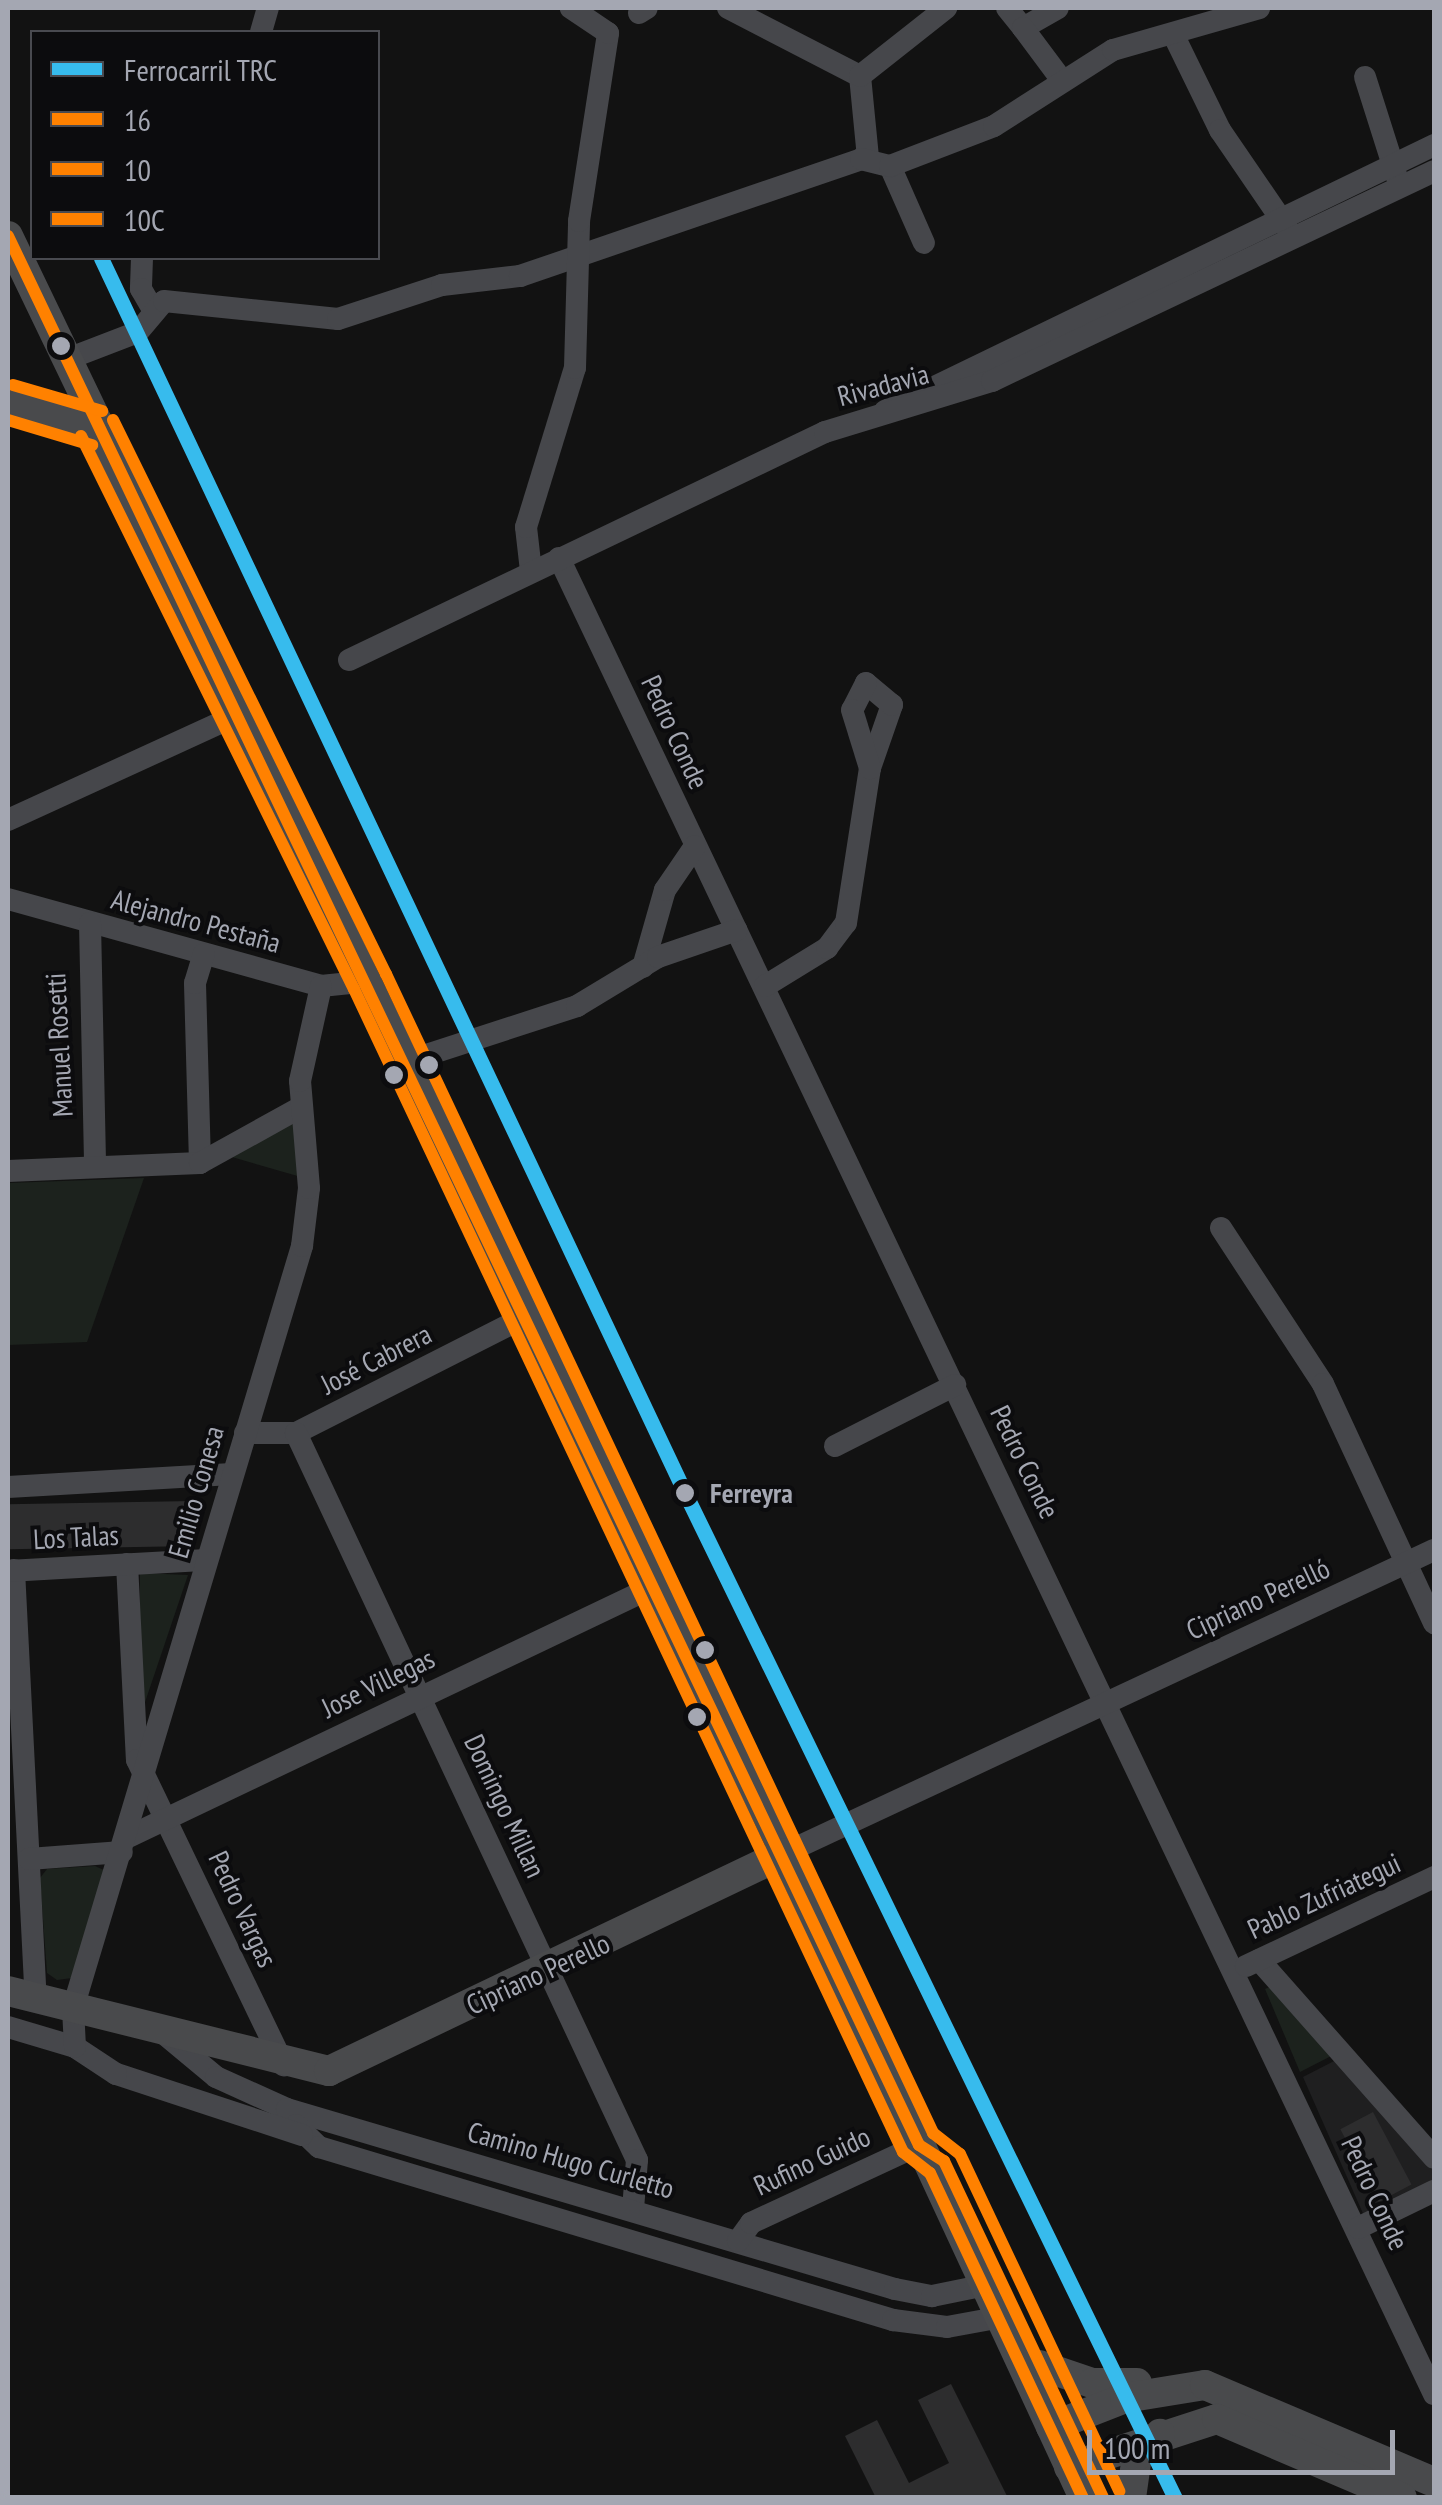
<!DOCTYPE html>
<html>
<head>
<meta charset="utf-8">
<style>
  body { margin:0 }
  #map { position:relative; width:1442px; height:2505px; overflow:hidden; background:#121212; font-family:"PT Sans Narrow",sans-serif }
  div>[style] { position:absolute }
  .built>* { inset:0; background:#1f1f20 }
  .green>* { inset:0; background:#1c221d }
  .building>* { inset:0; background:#2d2d2e; transform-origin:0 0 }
  .minor>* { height:22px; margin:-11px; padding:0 11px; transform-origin:11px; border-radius:11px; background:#46474b }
  .major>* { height:30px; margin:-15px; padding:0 15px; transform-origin:15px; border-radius:15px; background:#494a4c }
  .bus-1>* { height:12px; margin:-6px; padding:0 6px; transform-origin:6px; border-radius:6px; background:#ff8100 }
  .bus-2>* { height:12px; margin:-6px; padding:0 6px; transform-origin:6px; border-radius:6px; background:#ff8100 }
  .bus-3>* { height:12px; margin:-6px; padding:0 6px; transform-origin:6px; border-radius:6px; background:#ff8100 }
  .rail-1>* { height:15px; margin:-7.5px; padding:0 7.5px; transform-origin:7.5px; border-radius:7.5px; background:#37bbed }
  .dots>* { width:28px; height:28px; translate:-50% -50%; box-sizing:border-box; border:5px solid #0c0c0e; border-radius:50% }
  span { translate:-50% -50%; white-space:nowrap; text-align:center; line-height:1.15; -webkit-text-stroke:8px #0c0c0e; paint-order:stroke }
  .street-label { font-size:28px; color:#a4a7b2 }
  .stop-label { font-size:28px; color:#a4a7b2; font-weight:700 }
  .left { translate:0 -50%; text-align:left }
  .frame { position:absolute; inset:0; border:10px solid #a4a7b2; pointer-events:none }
  .legend { position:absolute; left:30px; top:30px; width:350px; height:230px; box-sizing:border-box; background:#0c0c0e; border:2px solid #494a50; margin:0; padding:12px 18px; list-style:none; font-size:30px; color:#a4a7b2 }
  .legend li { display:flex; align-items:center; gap:20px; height:50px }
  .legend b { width:50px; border:2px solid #494a50 }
  .scale { position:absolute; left:1087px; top:2430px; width:308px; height:45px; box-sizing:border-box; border:5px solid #a4a7b2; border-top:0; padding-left:12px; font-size:30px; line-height:35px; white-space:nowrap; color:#a4a7b2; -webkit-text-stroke:8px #0c0c0e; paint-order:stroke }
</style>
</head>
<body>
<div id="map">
  <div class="built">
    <div style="clip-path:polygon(1338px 2059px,1434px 2168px,1434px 2184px,1365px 2218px,1303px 2077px)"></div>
  </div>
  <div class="green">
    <div style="clip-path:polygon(301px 1107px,308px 1179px,225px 1155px)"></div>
    <div style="clip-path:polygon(144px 1178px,87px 1342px,8px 1345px,8px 1183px)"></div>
    <div style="clip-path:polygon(140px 1573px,188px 1575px,140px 1717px)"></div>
    <div style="clip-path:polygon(95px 1866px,106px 1871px,72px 1978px,57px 1980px,47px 1973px,40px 1878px,47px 1869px)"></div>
    <div style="clip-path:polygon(1274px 1985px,1337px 2053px,1300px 2072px,1265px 1989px)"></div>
  </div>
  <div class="building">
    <div style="left:193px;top:1501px;width:45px;height:185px;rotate:89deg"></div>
    <div style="left:1373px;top:2112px;width:82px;height:37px;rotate:62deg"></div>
    <div style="clip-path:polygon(951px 2384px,1008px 2498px,876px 2498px,845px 2436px,877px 2420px,909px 2483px,949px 2463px,918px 2400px)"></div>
  </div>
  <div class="minor">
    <div style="left:728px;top:8px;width:148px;rotate:27.3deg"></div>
    <div style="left:860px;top:76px;width:81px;rotate:84.4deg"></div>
    <div style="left:1007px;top:8px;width:26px;rotate:51deg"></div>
    <div style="left:1023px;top:28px;width:40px;rotate:-29.7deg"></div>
    <div style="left:639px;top:13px;width:9px;rotate:-32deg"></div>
    <div style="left:1023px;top:28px;width:64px;rotate:53.3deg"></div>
    <div style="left:261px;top:32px;width:25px;rotate:-74deg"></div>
    <div style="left:1173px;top:34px;width:107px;rotate:63.9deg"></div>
    <div style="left:1220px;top:130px;width:119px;rotate:55.6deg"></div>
    <div style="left:860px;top:76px;width:110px;rotate:-38.3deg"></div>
    <div style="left:1365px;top:77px;width:103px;rotate:72.4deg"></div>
    <div style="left:890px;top:166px;width:84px;rotate:66.2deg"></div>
    <div style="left:142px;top:258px;width:31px;rotate:92deg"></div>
    <div style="left:141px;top:289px;width:20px;rotate:60deg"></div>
    <div style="left:65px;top:360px;width:78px;rotate:-21deg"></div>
    <div style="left:138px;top:332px;width:40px;rotate:-50deg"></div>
    <div style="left:164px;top:301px;width:175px;rotate:5.9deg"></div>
    <div style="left:338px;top:319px;width:109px;rotate:-18.1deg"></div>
    <div style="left:442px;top:285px;width:79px;rotate:-6.6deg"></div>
    <div style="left:520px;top:276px;width:361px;rotate:-18.9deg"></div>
    <div style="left:861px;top:159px;width:30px;rotate:14deg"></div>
    <div style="left:890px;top:166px;width:111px;rotate:-21deg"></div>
    <div style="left:994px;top:126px;width:141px;rotate:-32.6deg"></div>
    <div style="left:1113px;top:50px;width:152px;rotate:-16deg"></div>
    <div style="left:885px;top:411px;width:610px;rotate:-25.85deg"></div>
    <div style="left:559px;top:558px;width:2034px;rotate:64.52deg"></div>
    <div style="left:531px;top:571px;width:44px;rotate:-96.5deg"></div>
    <div style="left:526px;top:527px;width:166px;rotate:-72.9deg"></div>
    <div style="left:575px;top:368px;width:147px;rotate:-88.4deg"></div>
    <div style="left:579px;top:221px;width:190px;rotate:-81.2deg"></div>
    <div style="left:608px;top:33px;width:45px;rotate:-146deg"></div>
    <div style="left:349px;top:660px;width:528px;rotate:-25.59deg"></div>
    <div style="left:825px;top:432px;width:175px;rotate:-17deg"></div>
    <div style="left:992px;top:381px;width:489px;rotate:-25.4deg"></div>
    <div style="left:8px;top:820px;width:252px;rotate:-24.6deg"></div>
    <div style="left:8px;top:899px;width:325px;rotate:15.5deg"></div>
    <div style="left:321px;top:986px;width:49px;rotate:-5.8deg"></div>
    <div style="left:90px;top:923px;width:242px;rotate:88.8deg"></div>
    <div style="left:643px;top:967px;width:80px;rotate:-74.1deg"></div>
    <div style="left:665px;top:890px;width:53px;rotate:-55.7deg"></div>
    <div style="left:765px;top:986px;width:73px;rotate:-31.5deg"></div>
    <div style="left:827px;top:948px;width:31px;rotate:-53deg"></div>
    <div style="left:846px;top:923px;width:157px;rotate:-81.2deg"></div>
    <div style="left:870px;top:768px;width:67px;rotate:-70.8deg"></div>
    <div style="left:892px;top:705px;width:34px;rotate:-140deg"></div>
    <div style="left:866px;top:683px;width:30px;rotate:117deg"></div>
    <div style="left:852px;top:710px;width:61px;rotate:72.8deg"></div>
    <div style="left:408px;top:1061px;width:178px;rotate:-18deg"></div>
    <div style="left:577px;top:1006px;width:95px;rotate:-31.2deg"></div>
    <div style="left:658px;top:957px;width:83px;rotate:-18.9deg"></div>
    <div style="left:200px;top:1163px;width:180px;rotate:-91.6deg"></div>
    <div style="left:195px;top:983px;width:30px;rotate:-73deg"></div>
    <div style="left:8px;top:1171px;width:192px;rotate:-2.4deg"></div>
    <div style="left:200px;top:1163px;width:115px;rotate:-29deg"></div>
    <div style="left:1221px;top:1228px;width:186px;rotate:56.8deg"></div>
    <div style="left:1323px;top:1384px;width:264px;rotate:65.1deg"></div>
    <div style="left:245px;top:1433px;width:51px"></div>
    <div style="left:296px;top:1433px;width:261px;rotate:-26.9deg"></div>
    <div style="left:296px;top:1433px;width:803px;rotate:64.87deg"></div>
    <div style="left:637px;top:2160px;width:49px;rotate:94.7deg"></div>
    <div style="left:835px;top:1446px;width:135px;rotate:-26.9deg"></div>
    <div style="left:8px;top:1487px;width:224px;rotate:-3.3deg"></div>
    <div style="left:127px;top:1564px;width:196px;rotate:87.1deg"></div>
    <div style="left:137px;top:1760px;width:339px;rotate:64.3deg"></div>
    <div style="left:14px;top:1570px;width:429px;rotate:87.1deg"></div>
    <div style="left:8px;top:1571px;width:199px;rotate:-3.2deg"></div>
    <div style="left:126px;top:1838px;width:588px;rotate:-25.48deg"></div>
    <div style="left:785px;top:1853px;width:716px;rotate:-25.03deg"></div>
    <div style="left:29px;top:1859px;width:93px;rotate:-4.3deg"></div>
    <div style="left:1259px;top:1960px;width:264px;rotate:48.5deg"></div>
    <div style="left:1246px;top:1966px;width:208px;rotate:-25.3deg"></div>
    <div style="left:8px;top:2027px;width:70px;rotate:16.6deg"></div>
    <div style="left:162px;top:2032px;width:70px;rotate:39.8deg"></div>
    <div style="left:216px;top:2077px;width:78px;rotate:24.3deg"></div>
    <div style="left:287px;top:2109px;width:634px;rotate:16.49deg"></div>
    <div style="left:895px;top:2289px;width:38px;rotate:11deg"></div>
    <div style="left:932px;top:2296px;width:50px;rotate:-11.5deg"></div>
    <div style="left:296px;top:2125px;width:32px;rotate:44deg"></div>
    <div style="left:319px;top:2147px;width:600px;rotate:16.77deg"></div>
    <div style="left:893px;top:2320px;width:54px;rotate:7.4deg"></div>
    <div style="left:947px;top:2327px;width:50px;rotate:-10.4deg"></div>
    <div style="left:302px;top:2135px;width:196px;rotate:-161.8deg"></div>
    <div style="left:116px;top:2074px;width:49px;rotate:-146.6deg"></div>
    <div style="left:75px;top:2047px;width:39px;rotate:-93deg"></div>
    <div style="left:73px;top:2008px;width:796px;rotate:-73.27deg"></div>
    <div style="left:302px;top:1246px;width:58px;rotate:-83.1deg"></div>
    <div style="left:309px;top:1188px;width:107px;rotate:-94.8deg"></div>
    <div style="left:300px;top:1081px;width:97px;rotate:-77.5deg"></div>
    <div style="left:1358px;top:2228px;width:85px;rotate:-26deg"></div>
    <div style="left:738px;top:2241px;width:22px;rotate:-54deg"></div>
    <div style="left:751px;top:2223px;width:185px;rotate:-24.9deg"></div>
  </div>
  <div class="major">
    <div style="left:8px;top:236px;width:1794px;rotate:64.33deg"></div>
    <div style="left:785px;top:1853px;width:711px;rotate:65.13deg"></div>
    <div style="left:8px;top:402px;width:93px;rotate:16.3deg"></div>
    <div style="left:8px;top:1991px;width:331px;rotate:14deg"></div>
    <div style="left:329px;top:2071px;width:505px;rotate:-25.55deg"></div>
    <div style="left:1039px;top:2365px;width:56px;rotate:18.8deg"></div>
    <div style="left:1092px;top:2383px;width:45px"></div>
    <div style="left:1051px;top:2427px;width:79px;rotate:-21.4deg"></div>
    <div style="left:1125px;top:2398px;width:81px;rotate:-9.2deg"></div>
    <div style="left:1205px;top:2385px;width:249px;rotate:23deg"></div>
    <div style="left:1069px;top:2467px;width:156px;rotate:-18deg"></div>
    <div style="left:1217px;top:2419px;width:201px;rotate:23.1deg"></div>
    <div style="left:1131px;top:2498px;width:42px;rotate:-81.9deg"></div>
    <div style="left:1137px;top:2456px;width:32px;rotate:-44deg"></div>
  </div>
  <div class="bus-1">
    <div style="left:8px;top:236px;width:2115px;rotate:64.49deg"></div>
    <div style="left:919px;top:2145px;width:30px;rotate:33deg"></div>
    <div style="left:944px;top:2161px;width:373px;rotate:64.7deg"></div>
  </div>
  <div class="bus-2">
    <div style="left:8px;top:420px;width:88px;rotate:16.6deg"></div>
    <div style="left:81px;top:436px;width:617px;rotate:63.73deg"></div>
    <div style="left:354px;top:989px;width:1286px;rotate:64.73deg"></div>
    <div style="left:903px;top:2152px;width:34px;rotate:38deg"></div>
    <div style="left:930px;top:2173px;width:359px;rotate:64.8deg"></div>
  </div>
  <div class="bus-3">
    <div style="left:13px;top:385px;width:93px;rotate:16.3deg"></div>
    <div style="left:113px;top:420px;width:618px;rotate:63.77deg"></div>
    <div style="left:386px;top:974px;width:1282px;rotate:64.73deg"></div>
    <div style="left:933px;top:2133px;width:34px;rotate:38deg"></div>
    <div style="left:960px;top:2154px;width:373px;rotate:64.7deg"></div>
  </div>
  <div class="rail-1">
    <div style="left:101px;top:258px;width:1366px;rotate:64.69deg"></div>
    <div style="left:685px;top:1493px;width:1118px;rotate:64.01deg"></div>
  </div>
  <div class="dots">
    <div style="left:61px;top:346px;background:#a4a7b2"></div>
    <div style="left:429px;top:1065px;background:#a4a7b2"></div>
    <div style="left:394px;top:1075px;background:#a4a7b2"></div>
    <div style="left:685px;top:1493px;background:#a4a7b2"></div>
    <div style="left:705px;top:1650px;background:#a4a7b2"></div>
    <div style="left:697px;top:1717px;background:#a4a7b2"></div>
  </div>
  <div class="street-label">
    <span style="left:883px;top:385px;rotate:-15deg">Rivadavia</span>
    <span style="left:675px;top:732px;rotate:65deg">Pedro Conde</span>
    <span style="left:196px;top:921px;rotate:15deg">Alejandro Pestaña</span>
    <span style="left:59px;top:1045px;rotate:-93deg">Manuel Rosetti</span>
    <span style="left:376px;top:1359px;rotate:-27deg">José Cabrera</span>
    <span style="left:1025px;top:1462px;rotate:64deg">Pedro Conde</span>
    <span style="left:196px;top:1492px;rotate:-74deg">Emilio Conesa</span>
    <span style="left:76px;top:1537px;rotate:-3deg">Los Talas</span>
    <span style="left:1258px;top:1599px;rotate:-25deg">Cipriano Perelló</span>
    <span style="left:378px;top:1683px;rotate:-26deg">Jose Villegas</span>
    <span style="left:505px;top:1806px;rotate:65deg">Domingo Millan</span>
    <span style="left:1324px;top:1896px;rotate:-25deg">Pablo Zufriategui</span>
    <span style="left:243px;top:1909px;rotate:65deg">Pedro Vargas</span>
    <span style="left:538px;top:1974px;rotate:-25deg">Cipriano Perello</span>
    <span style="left:571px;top:2160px;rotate:16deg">Camino Hugo Curletto</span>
    <span style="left:812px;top:2161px;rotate:-25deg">Rufino Guido</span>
    <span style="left:1375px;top:2193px;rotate:65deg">Pedro Conde</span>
  </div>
  <div class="stop-label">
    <span class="left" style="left:710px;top:1493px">Ferreyra</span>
  </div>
  <div class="frame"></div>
  <ul class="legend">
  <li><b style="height:12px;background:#37bbed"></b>Ferrocarril TRC</li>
  <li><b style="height:12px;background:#ff8100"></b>16</li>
  <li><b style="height:12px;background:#ff8100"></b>10</li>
  <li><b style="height:12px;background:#ff8100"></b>10C</li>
  </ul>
  <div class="scale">100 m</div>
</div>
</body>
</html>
